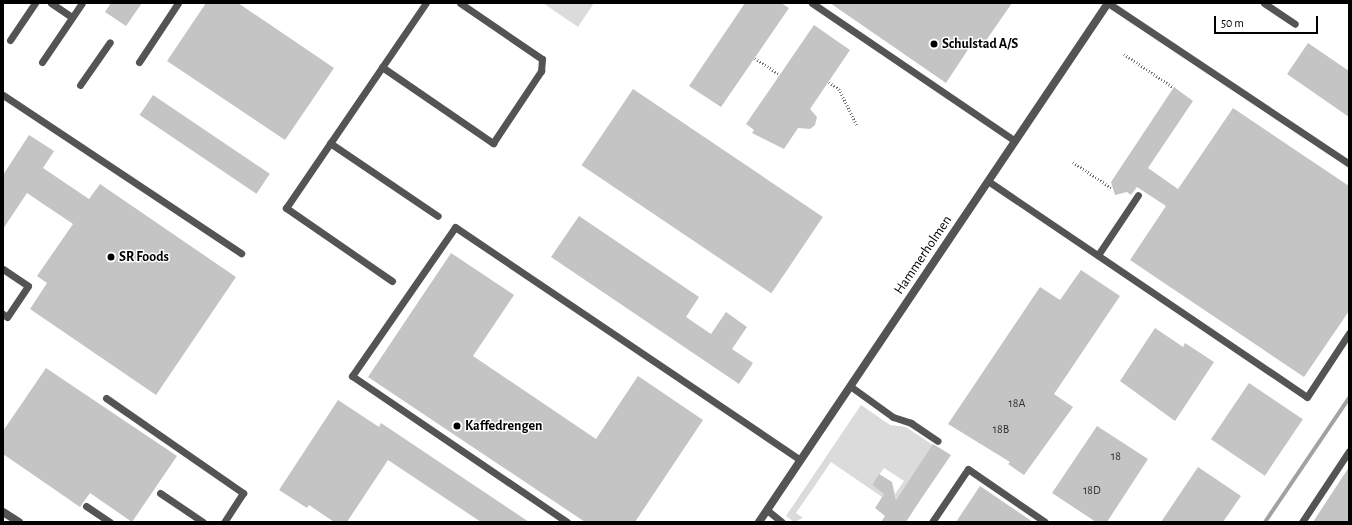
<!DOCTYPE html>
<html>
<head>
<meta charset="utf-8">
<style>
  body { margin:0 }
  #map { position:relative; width:1352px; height:525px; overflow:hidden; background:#fff; font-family:"Alegreya Sans",sans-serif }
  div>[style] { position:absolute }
  .green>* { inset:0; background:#dbdbdb }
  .stream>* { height:4px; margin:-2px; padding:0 2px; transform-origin:2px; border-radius:2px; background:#a2a2a2 }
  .building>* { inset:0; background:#c4c4c4; transform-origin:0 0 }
  .path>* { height:2.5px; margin-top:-1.25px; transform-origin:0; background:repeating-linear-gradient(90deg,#767676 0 1px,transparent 0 3px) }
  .lane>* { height:7px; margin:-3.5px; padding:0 3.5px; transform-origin:3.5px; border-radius:3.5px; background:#545454 }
  .street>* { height:8px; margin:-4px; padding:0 4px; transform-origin:4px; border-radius:4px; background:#545454 }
  .dots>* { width:11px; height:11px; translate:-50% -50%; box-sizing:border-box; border:2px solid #fff; border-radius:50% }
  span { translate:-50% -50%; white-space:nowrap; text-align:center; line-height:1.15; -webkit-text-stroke:3px #fff; paint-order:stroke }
  .number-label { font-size:12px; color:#313131 }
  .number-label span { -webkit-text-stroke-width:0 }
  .poi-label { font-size:14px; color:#000; font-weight:700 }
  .left { translate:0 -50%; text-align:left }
  .street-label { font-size:14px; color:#000 }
  .frame { position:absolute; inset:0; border:4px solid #000; pointer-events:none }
  .scale { position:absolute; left:1214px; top:16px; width:104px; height:18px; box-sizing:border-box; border:2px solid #000; border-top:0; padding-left:5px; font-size:12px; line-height:14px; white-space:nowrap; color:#000; -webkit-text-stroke:3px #fff; paint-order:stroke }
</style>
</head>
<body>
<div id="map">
  <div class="green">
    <div style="clip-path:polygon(543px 3px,594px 3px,578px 27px)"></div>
    <div style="clip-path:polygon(861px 405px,890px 425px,906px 427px,933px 445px,896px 500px,895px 494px,904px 481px,884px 468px,872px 485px,884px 494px,882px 497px,831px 462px,796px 513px,803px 518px,794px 522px,786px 516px)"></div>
  </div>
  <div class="stream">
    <div style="left:1265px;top:522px;width:150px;rotate:-55.9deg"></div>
  </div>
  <div class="building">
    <div style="clip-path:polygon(111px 3px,142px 3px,126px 26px,105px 12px)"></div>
    <div style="clip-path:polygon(206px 3px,238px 3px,334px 68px,285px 140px,167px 61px)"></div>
    <div style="clip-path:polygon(745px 3px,781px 3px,789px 8px,721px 107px,689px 86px)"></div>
    <div style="clip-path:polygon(830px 3px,1012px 3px,985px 42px,971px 45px,946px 83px)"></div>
    <div style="clip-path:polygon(814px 25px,850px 50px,810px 109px,817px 117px,815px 125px,810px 129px,798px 128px,784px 149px,752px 133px,754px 130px,746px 124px)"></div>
    <div style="clip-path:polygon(1308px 43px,1349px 71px,1349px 117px,1287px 74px)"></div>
    <div style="clip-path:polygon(1174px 87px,1193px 101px,1148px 168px,1178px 189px,1233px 108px,1349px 186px,1349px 311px,1304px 377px,1130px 260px,1166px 206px,1137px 187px,1131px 195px,1127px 192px,1115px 195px,1111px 182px)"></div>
    <div style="left:633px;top:89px;width:229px;height:92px;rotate:34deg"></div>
    <div style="left:153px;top:95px;width:141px;height:24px;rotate:34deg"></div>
    <div style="clip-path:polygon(29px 135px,54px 151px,43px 168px,89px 199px,100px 184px,236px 277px,156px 395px,30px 309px,47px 283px,37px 276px,73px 224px,27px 193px,3px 229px,3px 175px)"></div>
    <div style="clip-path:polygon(579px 216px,699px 297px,686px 317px,711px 334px,726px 312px,747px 327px,732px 349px,753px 363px,739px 384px,551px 257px)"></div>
    <div style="clip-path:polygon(451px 253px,514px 295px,473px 356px,596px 439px,638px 376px,703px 420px,635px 522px,585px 522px,368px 377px)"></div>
    <div style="clip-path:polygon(1081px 270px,1120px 296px,1054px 394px,1073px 407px,1024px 475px,1008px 464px,1010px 462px,948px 424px,1040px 287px,1060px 300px)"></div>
    <div style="clip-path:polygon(1155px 328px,1183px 347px,1185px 343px,1214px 362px,1175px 421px,1120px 381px)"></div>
    <div style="clip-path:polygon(46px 368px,177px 456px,132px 522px,90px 493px,80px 507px,3px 454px,3px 431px)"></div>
    <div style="left:1249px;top:383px;width:65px;height:68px;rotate:34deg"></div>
    <div style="clip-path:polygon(338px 400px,379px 427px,381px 423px,529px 522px,481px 522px,388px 460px,347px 522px,334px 522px,309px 505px,307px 508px,279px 490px)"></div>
    <div style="clip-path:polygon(1097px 426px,1148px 459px,1107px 522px,1096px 522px,1052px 493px)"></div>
    <div style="clip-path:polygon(933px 444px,951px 455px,921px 499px,906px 522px,881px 522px,885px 516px,875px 508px,884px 494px,872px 485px,879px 474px,892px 482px,896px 500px)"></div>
    <div style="clip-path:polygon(1198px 467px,1241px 496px,1223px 522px,1161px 522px)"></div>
    <div style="clip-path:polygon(1349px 467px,1349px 522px,1313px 522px)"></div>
    <div style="clip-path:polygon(980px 486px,1033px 522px,956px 522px)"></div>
  </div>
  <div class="path">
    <div style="left:1124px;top:54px;width:59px;rotate:34deg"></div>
    <div style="left:755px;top:58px;width:30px;rotate:34deg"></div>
    <div style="left:829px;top:82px;width:12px;rotate:35deg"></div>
    <div style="left:839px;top:89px;width:40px;rotate:63.4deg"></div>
    <div style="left:1073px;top:162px;width:48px;rotate:34deg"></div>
  </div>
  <div class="lane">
    <div style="left:51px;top:3px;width:25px;rotate:34deg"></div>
    <div style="left:812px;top:3px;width:245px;rotate:34.2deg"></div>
    <div style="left:1108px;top:3px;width:290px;rotate:33.7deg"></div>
    <div style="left:1264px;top:3px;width:37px;rotate:34deg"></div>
    <div style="left:10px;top:40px;width:45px;rotate:-56deg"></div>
    <div style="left:42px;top:62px;width:71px;rotate:-55.9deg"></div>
    <div style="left:139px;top:62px;width:71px;rotate:-56.5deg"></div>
    <div style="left:382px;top:67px;width:135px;rotate:34.4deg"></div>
    <div style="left:493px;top:143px;width:87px;rotate:-56.3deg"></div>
    <div style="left:541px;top:71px;width:12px;rotate:-85deg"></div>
    <div style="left:542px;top:59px;width:99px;rotate:-145.7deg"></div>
    <div style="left:80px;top:85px;width:52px;rotate:-55.1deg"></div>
    <div style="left:3px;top:95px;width:286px;rotate:33.6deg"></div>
    <div style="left:330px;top:143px;width:130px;rotate:34.1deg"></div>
    <div style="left:988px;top:181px;width:385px;rotate:34.1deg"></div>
    <div style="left:1307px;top:397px;width:77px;rotate:-56.7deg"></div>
    <div style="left:1098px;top:255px;width:72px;rotate:-56.3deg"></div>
    <div style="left:3px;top:269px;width:30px;rotate:34deg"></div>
    <div style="left:28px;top:286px;width:37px;rotate:124deg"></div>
    <div style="left:7px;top:317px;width:5px;rotate:-143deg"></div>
    <div style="left:392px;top:281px;width:129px;rotate:-145.4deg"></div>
    <div style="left:286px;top:208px;width:248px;rotate:-55.7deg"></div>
    <div style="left:850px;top:386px;width:53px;rotate:35.8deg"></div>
    <div style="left:893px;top:417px;width:19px;rotate:18deg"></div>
    <div style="left:911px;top:423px;width:32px;rotate:34deg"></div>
    <div style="left:106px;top:398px;width:167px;rotate:34.7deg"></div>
    <div style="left:243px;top:493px;width:35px;rotate:123deg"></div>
    <div style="left:160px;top:493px;width:52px;rotate:34deg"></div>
    <div style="left:86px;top:506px;width:29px;rotate:34deg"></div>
    <div style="left:767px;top:510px;width:19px;rotate:39deg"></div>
    <div style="left:567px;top:522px;width:260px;rotate:-145.8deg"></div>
    <div style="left:352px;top:376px;width:181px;rotate:-55.3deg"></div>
    <div style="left:455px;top:227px;width:416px;rotate:34deg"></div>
    <div style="left:932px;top:522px;width:64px;rotate:-55.8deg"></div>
    <div style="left:968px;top:469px;width:93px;rotate:34.5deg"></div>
    <div style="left:1302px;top:522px;width:85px;rotate:-56.5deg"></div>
  </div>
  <div class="street">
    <div style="left:3px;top:512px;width:19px;rotate:32deg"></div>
    <div style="left:759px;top:522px;width:625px;rotate:-56.08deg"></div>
  </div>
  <div class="dots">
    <div style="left:934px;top:44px;background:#000"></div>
    <div style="left:111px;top:257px;background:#000"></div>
    <div style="left:457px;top:426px;background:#000"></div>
  </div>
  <div class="number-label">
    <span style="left:1017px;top:404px">18A</span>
    <span style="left:1001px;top:430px">18B</span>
    <span style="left:1116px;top:457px">18</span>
    <span style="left:1092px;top:491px">18D</span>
  </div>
  <div class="poi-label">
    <span class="left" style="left:942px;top:44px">Schulstad A/S</span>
    <span class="left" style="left:119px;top:257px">SR Foods</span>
    <span class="left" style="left:465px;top:426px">Kaffedrengen</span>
  </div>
  <div class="street-label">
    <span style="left:923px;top:255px;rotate:-56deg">Hammerholmen</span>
  </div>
  <div class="frame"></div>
  <div class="scale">50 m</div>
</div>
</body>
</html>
